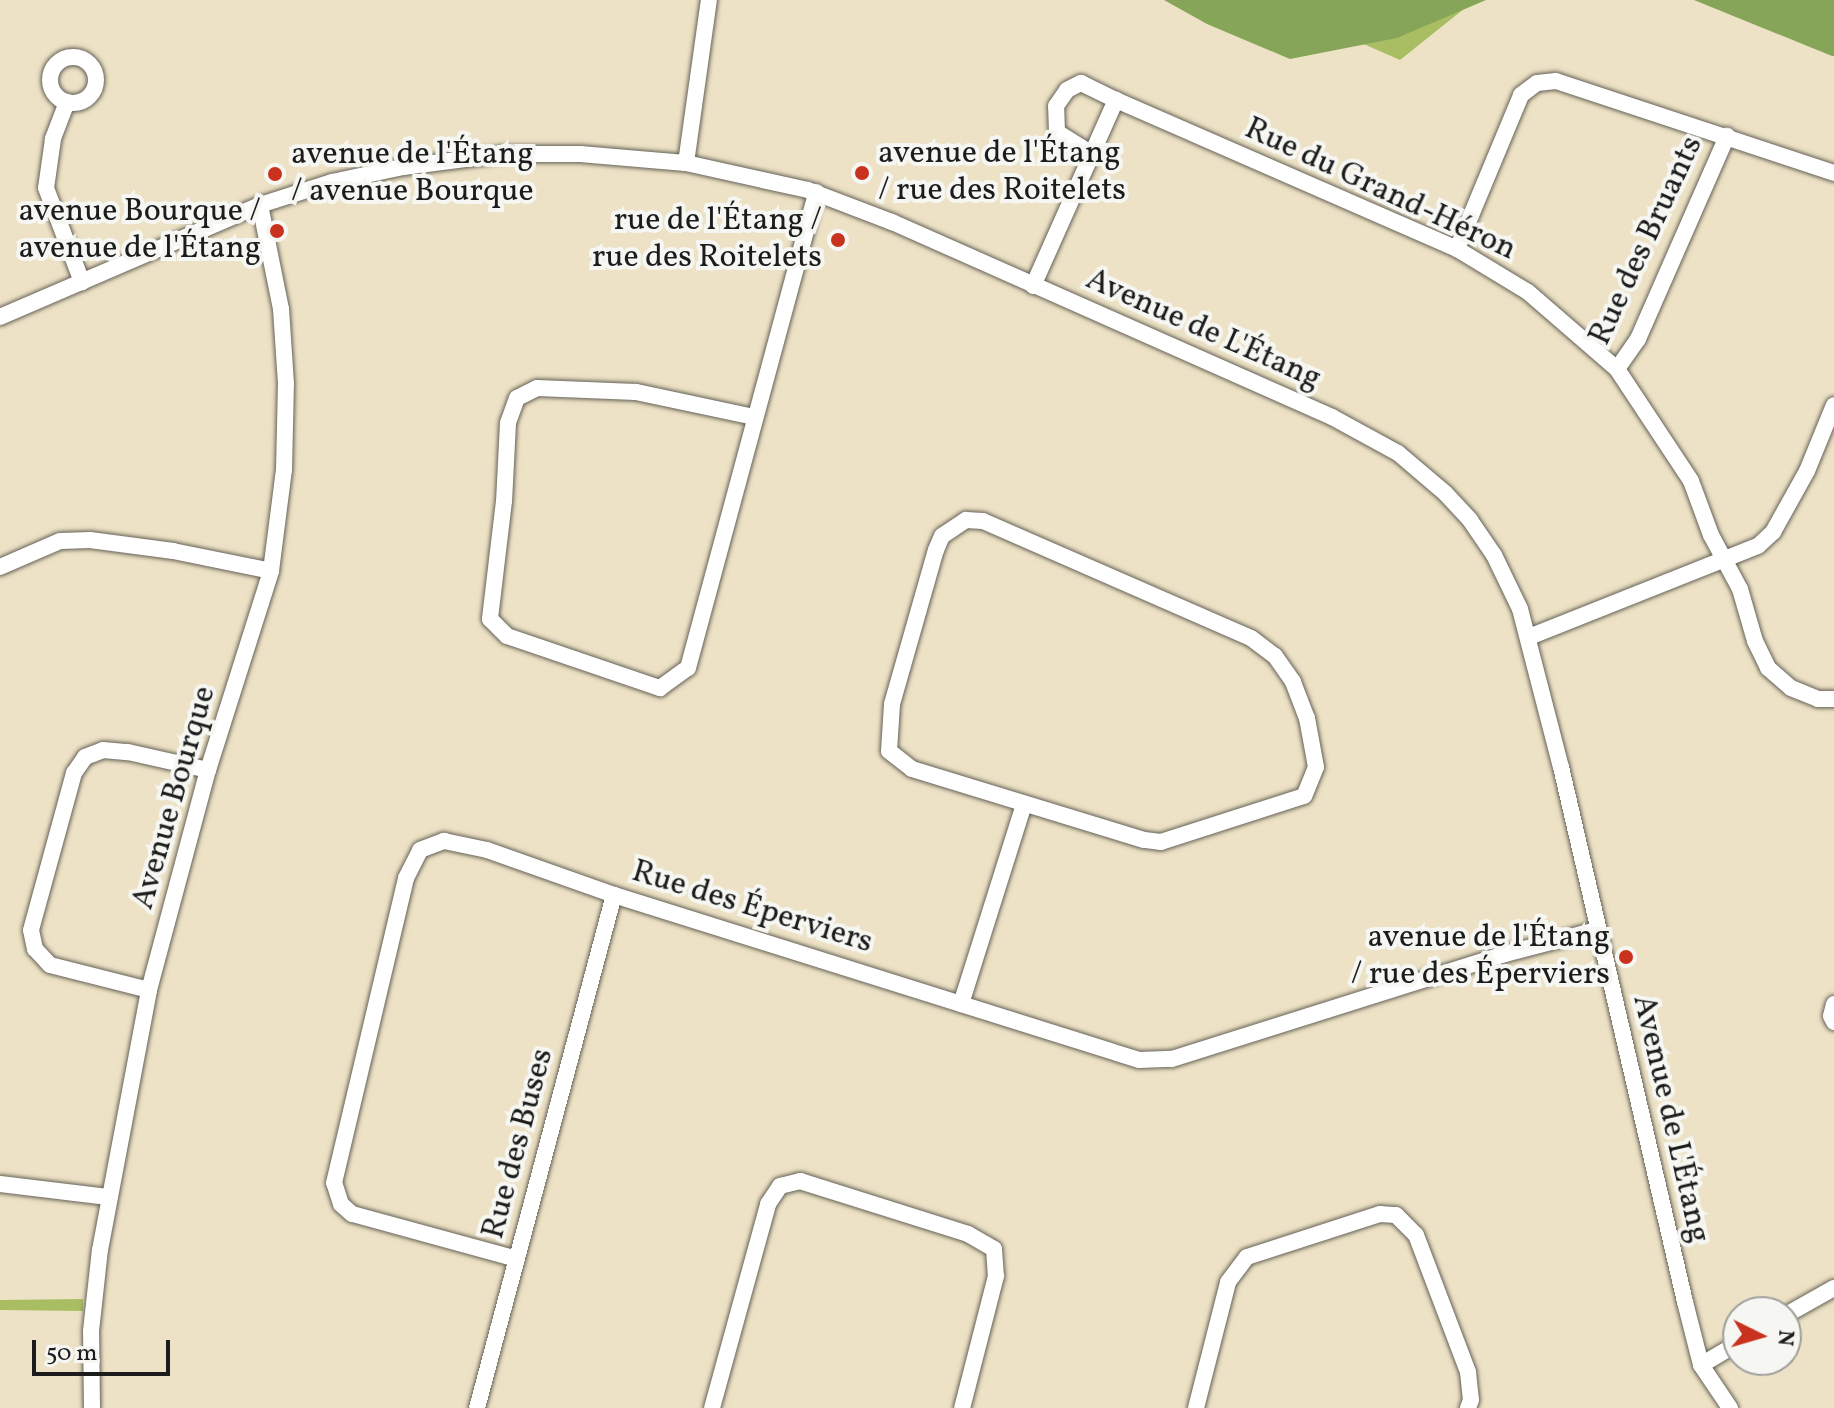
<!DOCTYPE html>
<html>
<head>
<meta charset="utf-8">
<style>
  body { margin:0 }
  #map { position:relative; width:1834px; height:1408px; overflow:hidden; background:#ede2c5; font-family:Vollkorn,serif }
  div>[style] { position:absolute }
  .green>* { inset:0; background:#a9be62 }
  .forest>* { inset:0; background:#86a558 }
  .roads { filter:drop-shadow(0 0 2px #656157) drop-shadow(0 0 2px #656157) }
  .street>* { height:16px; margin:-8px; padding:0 8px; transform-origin:8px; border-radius:8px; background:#fff }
  .street>.ring { margin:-8px; padding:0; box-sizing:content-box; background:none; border:16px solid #fff; border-radius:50% }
  .dots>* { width:22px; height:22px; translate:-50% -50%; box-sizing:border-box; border:4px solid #f6f6f2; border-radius:50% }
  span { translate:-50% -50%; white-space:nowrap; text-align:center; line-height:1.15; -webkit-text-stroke:8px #f6f6f2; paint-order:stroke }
  .poi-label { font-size:32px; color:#1c1c1c }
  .left { translate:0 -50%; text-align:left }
  .right { translate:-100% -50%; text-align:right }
  .street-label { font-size:32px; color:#1c1c1c }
  .north { position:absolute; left:1722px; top:1296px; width:80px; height:80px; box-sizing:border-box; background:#f6f6f2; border:2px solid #9f9f9c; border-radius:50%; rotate:95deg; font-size:22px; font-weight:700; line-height:32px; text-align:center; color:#1c1c1c }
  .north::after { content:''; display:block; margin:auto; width:28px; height:36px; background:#c8321e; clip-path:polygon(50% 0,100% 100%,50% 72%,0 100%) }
  .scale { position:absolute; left:32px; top:1340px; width:138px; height:36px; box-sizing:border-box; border:4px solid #1c1c1c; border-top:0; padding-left:10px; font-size:24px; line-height:28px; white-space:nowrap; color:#1c1c1c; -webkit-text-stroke:6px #f6f6f2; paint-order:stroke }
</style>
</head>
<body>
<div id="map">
  <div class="green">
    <div style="clip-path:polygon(1264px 0,1475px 0,1400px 60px)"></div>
    <div style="clip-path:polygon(83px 1299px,83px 1311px,0 1310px,0 1300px)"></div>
  </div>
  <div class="forest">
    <div style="clip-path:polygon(1164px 0,1486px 0,1397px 38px,1290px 59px,1207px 24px)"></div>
    <div style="clip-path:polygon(1694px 0,1834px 0,1834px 56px,1832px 56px)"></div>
  </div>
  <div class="roads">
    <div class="street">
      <div class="ring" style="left:50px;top:57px;width:30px;height:30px"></div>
      <div style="left:67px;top:102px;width:40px;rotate:111deg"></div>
      <div style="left:53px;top:139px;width:49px;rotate:98.1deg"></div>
      <div style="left:46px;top:188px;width:101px;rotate:69deg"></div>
      <div style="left:1092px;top:154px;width:41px;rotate:-147.8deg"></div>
      <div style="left:1057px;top:132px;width:26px;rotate:-92deg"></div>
      <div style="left:1056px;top:106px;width:19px;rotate:-55deg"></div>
      <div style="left:1067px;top:90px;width:16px;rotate:-27deg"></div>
      <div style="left:1081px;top:83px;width:39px;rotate:26deg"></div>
      <div style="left:686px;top:163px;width:165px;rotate:-82deg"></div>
      <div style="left:1457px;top:249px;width:167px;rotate:-67.4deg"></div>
      <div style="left:1521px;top:95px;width:20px;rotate:-37deg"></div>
      <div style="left:1537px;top:83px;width:19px;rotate:-6deg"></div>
      <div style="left:1556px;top:81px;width:293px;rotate:18.3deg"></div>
      <div style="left:1033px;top:286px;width:204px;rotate:-66deg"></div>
      <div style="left:1116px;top:100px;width:372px;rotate:23.6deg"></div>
      <div style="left:1457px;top:249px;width:83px;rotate:31.2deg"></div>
      <div style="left:1528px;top:292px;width:118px;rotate:40.9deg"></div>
      <div style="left:1617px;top:369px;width:134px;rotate:56.5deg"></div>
      <div style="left:1691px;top:481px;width:58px;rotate:69.7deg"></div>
      <div style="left:1711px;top:535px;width:61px;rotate:61.8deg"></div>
      <div style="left:1740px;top:589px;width:54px;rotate:73.9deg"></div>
      <div style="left:1755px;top:641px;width:30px;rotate:64deg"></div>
      <div style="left:1768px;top:668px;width:30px;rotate:41deg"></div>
      <div style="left:1791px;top:688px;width:29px;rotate:22deg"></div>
      <div style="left:1818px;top:699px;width:16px"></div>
      <div style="left:0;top:317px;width:283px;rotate:-23.3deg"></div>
      <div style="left:260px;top:205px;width:76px;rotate:-17.7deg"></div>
      <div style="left:332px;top:182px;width:73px;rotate:-11.9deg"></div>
      <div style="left:403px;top:167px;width:102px;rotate:-7.3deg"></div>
      <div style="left:504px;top:154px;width:76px"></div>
      <div style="left:580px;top:154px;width:106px;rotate:4.9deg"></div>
      <div style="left:686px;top:163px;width:125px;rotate:12.5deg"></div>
      <div style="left:808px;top:190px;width:90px;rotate:20.9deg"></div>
      <div style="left:892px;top:222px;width:481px;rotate:23.9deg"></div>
      <div style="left:1332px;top:417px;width:75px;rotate:28.6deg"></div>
      <div style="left:1398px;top:453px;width:62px;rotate:40.4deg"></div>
      <div style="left:1445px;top:493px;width:37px;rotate:47deg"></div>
      <div style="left:1470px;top:520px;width:42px;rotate:55.6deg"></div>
      <div style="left:1494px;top:555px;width:60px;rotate:64.3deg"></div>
      <div style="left:1520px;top:609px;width:163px;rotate:75.5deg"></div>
      <div style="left:1561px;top:767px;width:549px;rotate:76.95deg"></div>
      <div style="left:1685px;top:1302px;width:65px;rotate:75.7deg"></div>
      <div style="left:1701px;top:1365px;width:52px;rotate:56deg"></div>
      <div style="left:1617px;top:369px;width:37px;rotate:-55deg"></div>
      <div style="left:1638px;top:339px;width:222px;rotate:-66.3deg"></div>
      <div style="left:754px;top:417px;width:121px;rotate:-168deg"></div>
      <div style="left:636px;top:392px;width:99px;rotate:-177.7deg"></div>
      <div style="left:537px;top:388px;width:22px;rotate:153deg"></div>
      <div style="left:517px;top:398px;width:27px;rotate:110deg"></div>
      <div style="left:508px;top:423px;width:78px;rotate:92.9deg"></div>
      <div style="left:504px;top:501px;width:119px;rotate:96.8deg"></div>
      <div style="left:490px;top:619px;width:24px;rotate:45deg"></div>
      <div style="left:507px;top:636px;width:162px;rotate:18.8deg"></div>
      <div style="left:660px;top:688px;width:34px;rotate:-36deg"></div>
      <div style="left:688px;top:668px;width:493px;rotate:-74.9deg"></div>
      <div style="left:966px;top:520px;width:17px;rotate:3deg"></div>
      <div style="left:983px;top:521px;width:292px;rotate:23.6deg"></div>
      <div style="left:1251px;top:638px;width:30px;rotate:37deg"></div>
      <div style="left:1275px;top:656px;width:32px;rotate:55deg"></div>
      <div style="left:1293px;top:682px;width:39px;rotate:69deg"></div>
      <div style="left:1307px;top:718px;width:50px;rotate:79.6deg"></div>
      <div style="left:1316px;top:767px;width:31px;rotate:112deg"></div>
      <div style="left:1304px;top:796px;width:150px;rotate:162.2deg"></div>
      <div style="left:1161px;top:842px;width:17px;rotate:-173deg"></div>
      <div style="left:1144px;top:840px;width:243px;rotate:-163deg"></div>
      <div style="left:912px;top:769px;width:29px;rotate:-142deg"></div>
      <div style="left:889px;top:751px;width:47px;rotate:-86.3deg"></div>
      <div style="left:892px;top:704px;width:160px;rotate:-74.1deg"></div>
      <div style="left:936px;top:550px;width:15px;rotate:-67deg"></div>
      <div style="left:942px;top:536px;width:29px;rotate:-34deg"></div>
      <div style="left:0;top:567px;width:65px;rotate:-23.4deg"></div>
      <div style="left:60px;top:541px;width:30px;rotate:-2deg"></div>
      <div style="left:90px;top:540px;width:84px;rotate:7.5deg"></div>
      <div style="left:173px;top:551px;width:100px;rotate:11.5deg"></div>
      <div style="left:1529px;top:637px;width:246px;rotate:-21.7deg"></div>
      <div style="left:1758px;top:546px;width:21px;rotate:-43deg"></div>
      <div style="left:1773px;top:532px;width:70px;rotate:-60.9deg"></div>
      <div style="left:1807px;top:471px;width:71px;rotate:-67.8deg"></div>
      <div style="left:149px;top:990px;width:102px;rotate:-165.8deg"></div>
      <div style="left:50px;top:965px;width:22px;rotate:-133deg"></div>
      <div style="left:35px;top:949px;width:19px;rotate:-102deg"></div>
      <div style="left:31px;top:930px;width:163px;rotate:-74.7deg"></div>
      <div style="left:74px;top:773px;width:19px;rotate:-55deg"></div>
      <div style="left:85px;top:757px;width:19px;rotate:-21deg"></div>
      <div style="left:103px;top:750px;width:25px;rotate:5deg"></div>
      <div style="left:128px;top:752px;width:82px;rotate:12.7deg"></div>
      <div style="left:961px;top:1004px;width:210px;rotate:-72.5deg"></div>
      <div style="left:1834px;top:1004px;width:12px;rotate:104deg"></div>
      <div style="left:1831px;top:1016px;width:7px;rotate:63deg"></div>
      <div style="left:0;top:1184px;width:109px;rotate:6.9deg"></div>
      <div style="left:517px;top:1259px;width:171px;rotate:-164.7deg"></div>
      <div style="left:352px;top:1214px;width:15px;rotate:-138deg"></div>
      <div style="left:341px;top:1204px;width:22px;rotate:-108deg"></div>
      <div style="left:334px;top:1183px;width:313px;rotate:-76.7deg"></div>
      <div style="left:406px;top:878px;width:31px;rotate:-63deg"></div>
      <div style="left:420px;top:850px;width:26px;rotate:-21deg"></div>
      <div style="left:444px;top:841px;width:44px;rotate:11.8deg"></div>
      <div style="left:487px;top:850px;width:135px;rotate:19.5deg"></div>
      <div style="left:614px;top:895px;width:550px;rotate:17.45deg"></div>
      <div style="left:1139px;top:1060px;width:33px;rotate:-2deg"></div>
      <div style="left:1172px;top:1059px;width:349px;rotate:-17.5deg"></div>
      <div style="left:1505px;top:954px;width:95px;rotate:-14.6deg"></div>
      <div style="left:1786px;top:1315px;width:55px;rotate:-29.4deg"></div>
      <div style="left:1701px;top:1365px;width:43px;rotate:-30.7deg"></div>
      <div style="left:92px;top:1408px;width:77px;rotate:-90.7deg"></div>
      <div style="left:91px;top:1331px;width:81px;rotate:-83.7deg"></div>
      <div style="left:100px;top:1250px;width:265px;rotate:-79.3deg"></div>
      <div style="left:149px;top:990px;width:228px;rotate:-75deg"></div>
      <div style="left:208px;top:770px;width:209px;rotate:-72.4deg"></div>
      <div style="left:271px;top:571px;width:102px;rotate:-82.7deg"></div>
      <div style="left:284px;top:470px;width:86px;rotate:-88.7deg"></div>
      <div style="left:286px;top:384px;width:75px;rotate:-93.8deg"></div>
      <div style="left:281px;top:309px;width:106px;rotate:-101.4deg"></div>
      <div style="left:477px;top:1408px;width:531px;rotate:-75.05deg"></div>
      <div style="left:712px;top:1408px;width:212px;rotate:-74.6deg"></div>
      <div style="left:768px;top:1204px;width:22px;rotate:-56deg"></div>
      <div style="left:780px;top:1186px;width:21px;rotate:-14deg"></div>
      <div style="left:800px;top:1181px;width:176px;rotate:17.5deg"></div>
      <div style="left:968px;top:1234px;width:30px;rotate:30deg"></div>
      <div style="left:994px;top:1249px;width:27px;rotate:86deg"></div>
      <div style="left:996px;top:1276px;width:136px;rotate:104.4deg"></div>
      <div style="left:1196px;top:1408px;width:130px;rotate:-75.7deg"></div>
      <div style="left:1228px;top:1282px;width:31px;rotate:-53deg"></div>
      <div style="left:1247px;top:1257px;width:140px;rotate:-17.9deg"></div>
      <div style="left:1380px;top:1214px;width:16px;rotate:4deg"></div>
      <div style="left:1396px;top:1215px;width:28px;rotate:45deg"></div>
      <div style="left:1416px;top:1235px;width:147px;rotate:69.2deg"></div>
      <div style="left:1468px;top:1372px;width:28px;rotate:84deg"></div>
      <div style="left:1471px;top:1400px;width:9px;rotate:111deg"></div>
    </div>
  </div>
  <div class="dots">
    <div style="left:862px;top:173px;background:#c8321e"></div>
    <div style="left:275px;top:174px;background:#c8321e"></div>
    <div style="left:277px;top:231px;background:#c8321e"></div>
    <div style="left:838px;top:240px;background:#c8321e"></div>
    <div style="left:1626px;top:957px;background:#c8321e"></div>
  </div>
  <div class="poi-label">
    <span class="left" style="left:878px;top:173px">avenue de l'Étang<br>/ rue des Roitelets</span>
    <span class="left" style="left:291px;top:174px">avenue de l'Étang<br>/ avenue Bourque</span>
    <span class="right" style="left:261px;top:231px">avenue Bourque /<br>avenue de l'Étang</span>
    <span class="right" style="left:822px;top:240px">rue de l'Étang /<br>rue des Roitelets</span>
    <span class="right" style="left:1610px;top:957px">avenue de l'Étang<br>/ rue des Éperviers</span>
  </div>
  <div class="street-label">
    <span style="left:1380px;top:190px;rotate:25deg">Rue du Grand-Héron</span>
    <span style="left:1647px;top:241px;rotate:-65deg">Rue des Bruants</span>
    <span style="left:1203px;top:330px;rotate:24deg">Avenue de L'Étang</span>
    <span style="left:175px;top:798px;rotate:-74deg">Avenue Bourque</span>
    <span style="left:752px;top:908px;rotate:17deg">Rue des Éperviers</span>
    <span style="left:1670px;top:1119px;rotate:77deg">Avenue de L'Étang</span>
    <span style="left:519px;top:1144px;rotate:-75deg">Rue des Buses</span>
  </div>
  <div class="north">N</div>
  <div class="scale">50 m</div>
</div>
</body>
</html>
